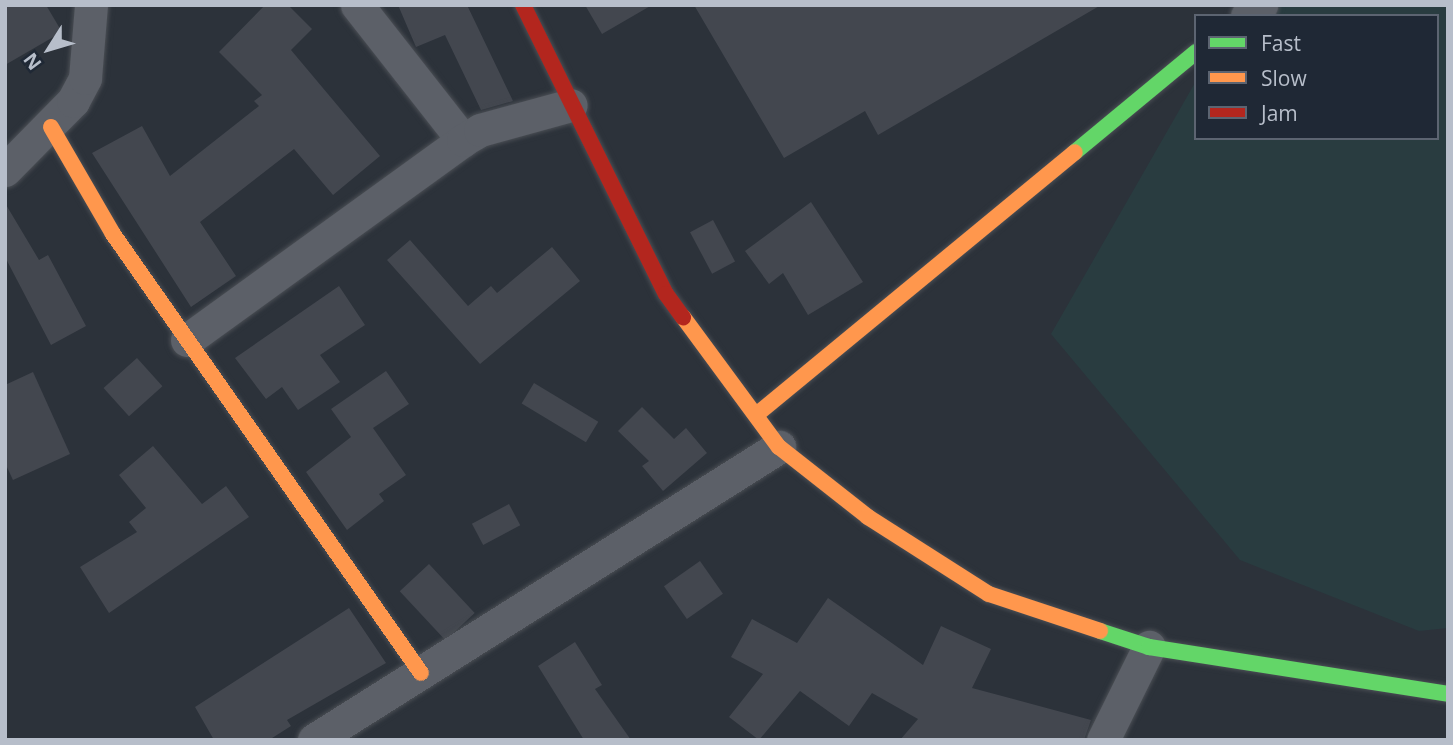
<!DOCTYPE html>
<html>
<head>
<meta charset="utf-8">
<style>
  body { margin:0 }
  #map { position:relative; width:1453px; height:745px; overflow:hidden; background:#2c323a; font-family:"Open Sans",sans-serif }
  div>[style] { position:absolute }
  .green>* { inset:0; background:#293c40 }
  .building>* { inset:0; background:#43474f; transform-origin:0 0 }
  .roads { filter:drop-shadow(0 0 2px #4a4e54) drop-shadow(0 0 2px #4a4e54) }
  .street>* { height:33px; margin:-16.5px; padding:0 16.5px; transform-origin:16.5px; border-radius:16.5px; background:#5c6068 }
  .fast>* { height:16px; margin:-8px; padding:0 8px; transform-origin:8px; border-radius:8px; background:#63d668 }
  .slow>* { height:16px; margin:-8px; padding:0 8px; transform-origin:8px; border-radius:8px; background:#ff974d }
  .jam>* { height:16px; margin:-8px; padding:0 8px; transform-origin:8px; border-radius:8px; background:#b3261e }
  span { translate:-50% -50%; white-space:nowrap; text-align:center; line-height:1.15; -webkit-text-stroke:6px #1f2835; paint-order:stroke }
  .frame { position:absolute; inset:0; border:7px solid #b7beca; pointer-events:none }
  .legend { position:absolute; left:1194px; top:14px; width:245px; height:126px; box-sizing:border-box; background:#1f2835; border:2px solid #5c6471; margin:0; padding:9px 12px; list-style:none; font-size:21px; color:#b7beca }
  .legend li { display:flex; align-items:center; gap:14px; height:35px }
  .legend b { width:35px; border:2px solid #5c6471 }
  .north { position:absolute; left:14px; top:14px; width:70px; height:70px; -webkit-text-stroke:5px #1f2835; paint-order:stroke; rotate:233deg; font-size:19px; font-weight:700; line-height:28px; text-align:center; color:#b7beca }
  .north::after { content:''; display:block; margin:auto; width:24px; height:32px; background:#b7beca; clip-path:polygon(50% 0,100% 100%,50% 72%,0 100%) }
</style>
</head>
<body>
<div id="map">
  <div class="green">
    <div style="clip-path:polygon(1239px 5px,1448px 5px,1448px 628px,1419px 631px,1240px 560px,1051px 334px,1196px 81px,1196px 138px,1437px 138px,1437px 16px,1233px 16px)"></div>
  </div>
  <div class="building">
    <div style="clip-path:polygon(5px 5px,46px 5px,62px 32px,5px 65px)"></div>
    <div style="clip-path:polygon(265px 5px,288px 5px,312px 29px,291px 50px,380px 156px,333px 195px,294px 149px,200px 222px,236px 276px,191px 307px,92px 153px,142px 126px,170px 176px,259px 106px,254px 101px,262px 95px,219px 52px)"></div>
    <div style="clip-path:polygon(398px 5px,467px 5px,513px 101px,481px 110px,445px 35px,416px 47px)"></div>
    <div style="clip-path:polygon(585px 5px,652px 5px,602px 34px)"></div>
    <div style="clip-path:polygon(694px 5px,1101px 5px,878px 135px,865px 111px,784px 158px)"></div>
    <div style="clip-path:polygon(811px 202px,863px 282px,808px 315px,783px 273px,769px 284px,745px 251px)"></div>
    <div style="clip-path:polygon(5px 203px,39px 260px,48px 255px,86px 326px,51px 345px,5px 257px)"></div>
    <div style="left:713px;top:220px;width:47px;height:26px;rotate:62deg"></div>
    <div style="clip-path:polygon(410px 240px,468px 306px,491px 286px,497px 293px,552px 247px,580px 281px,480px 364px,387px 260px)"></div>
    <div style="clip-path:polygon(339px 286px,365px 325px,320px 355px,340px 382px,298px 410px,282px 387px,266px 399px,235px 358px)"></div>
    <div style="left:137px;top:358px;width:38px;height:45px;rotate:48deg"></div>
    <div style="clip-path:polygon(386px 371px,409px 404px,373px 428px,406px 475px,379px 494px,384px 501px,347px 530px,306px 472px,351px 437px,331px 409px)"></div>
    <div style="clip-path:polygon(33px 372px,70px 454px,13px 480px,5px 463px,5px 385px)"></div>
    <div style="left:534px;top:383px;width:75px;height:24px;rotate:31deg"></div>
    <div style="clip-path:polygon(642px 407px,674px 439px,686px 428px,707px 453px,663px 491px,642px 466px,649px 461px,618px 431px)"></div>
    <div style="clip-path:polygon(153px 446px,202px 504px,226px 486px,249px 517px,109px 613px,80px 567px,137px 532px,129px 522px,146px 508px,119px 475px)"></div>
    <div style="left:509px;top:504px;width:24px;height:42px;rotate:62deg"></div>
    <div style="left:700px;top:561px;width:40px;height:44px;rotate:55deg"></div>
    <div style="left:429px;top:564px;width:67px;height:40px;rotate:47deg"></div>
    <div style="clip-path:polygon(828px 598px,923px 665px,941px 626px,991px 649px,972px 688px,1091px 720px,1084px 740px,900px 740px,918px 719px,872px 693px,849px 726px,800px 691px,759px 740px,729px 717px,763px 674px,731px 657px,752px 619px,797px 643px)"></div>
    <div style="clip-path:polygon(349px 608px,386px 663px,287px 720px,291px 726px,269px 740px,214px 740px,195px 707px)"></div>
    <div style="clip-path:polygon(575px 642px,602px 685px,595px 689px,631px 740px,584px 740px,538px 666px)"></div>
  </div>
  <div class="roads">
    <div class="street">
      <div style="left:357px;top:5px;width:172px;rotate:51.9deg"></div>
      <div style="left:1247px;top:16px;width:18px;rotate:-38deg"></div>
      <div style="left:5px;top:170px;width:97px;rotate:-45.4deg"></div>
      <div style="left:73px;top:101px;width:26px;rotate:-62deg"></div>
      <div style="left:85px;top:78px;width:73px;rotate:-85.3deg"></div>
      <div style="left:187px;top:340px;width:341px;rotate:-35.9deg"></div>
      <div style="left:463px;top:140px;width:20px;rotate:-30deg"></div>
      <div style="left:480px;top:130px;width:94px;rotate:-15.4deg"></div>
      <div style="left:314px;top:740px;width:550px;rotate:-32.22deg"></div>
      <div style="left:1103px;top:740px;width:104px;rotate:-63.7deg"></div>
    </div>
    <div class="fast">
      <div style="left:1075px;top:152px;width:157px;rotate:-39.6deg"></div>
      <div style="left:1100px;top:631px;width:52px;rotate:18.1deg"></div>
      <div style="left:1149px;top:647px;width:303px;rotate:8.9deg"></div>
    </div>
    <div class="slow">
      <div style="left:51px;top:127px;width:124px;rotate:59.9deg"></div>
      <div style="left:113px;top:234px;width:536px;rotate:54.95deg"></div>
      <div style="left:683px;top:317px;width:162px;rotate:53.6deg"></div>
      <div style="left:779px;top:447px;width:113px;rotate:38.2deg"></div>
      <div style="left:868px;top:517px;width:143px;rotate:32.5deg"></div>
      <div style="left:989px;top:594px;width:117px;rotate:18.4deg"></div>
      <div style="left:756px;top:415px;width:413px;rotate:-39.5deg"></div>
    </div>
    <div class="jam">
      <div style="left:523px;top:5px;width:322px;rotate:63.7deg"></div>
      <div style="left:666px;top:294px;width:29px;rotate:54deg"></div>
    </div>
  </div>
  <div class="frame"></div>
  <ul class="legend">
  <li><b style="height:9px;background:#63d668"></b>Fast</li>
  <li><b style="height:9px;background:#ff974d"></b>Slow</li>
  <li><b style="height:9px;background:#b3261e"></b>Jam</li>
  </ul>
  <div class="north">N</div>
</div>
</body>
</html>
